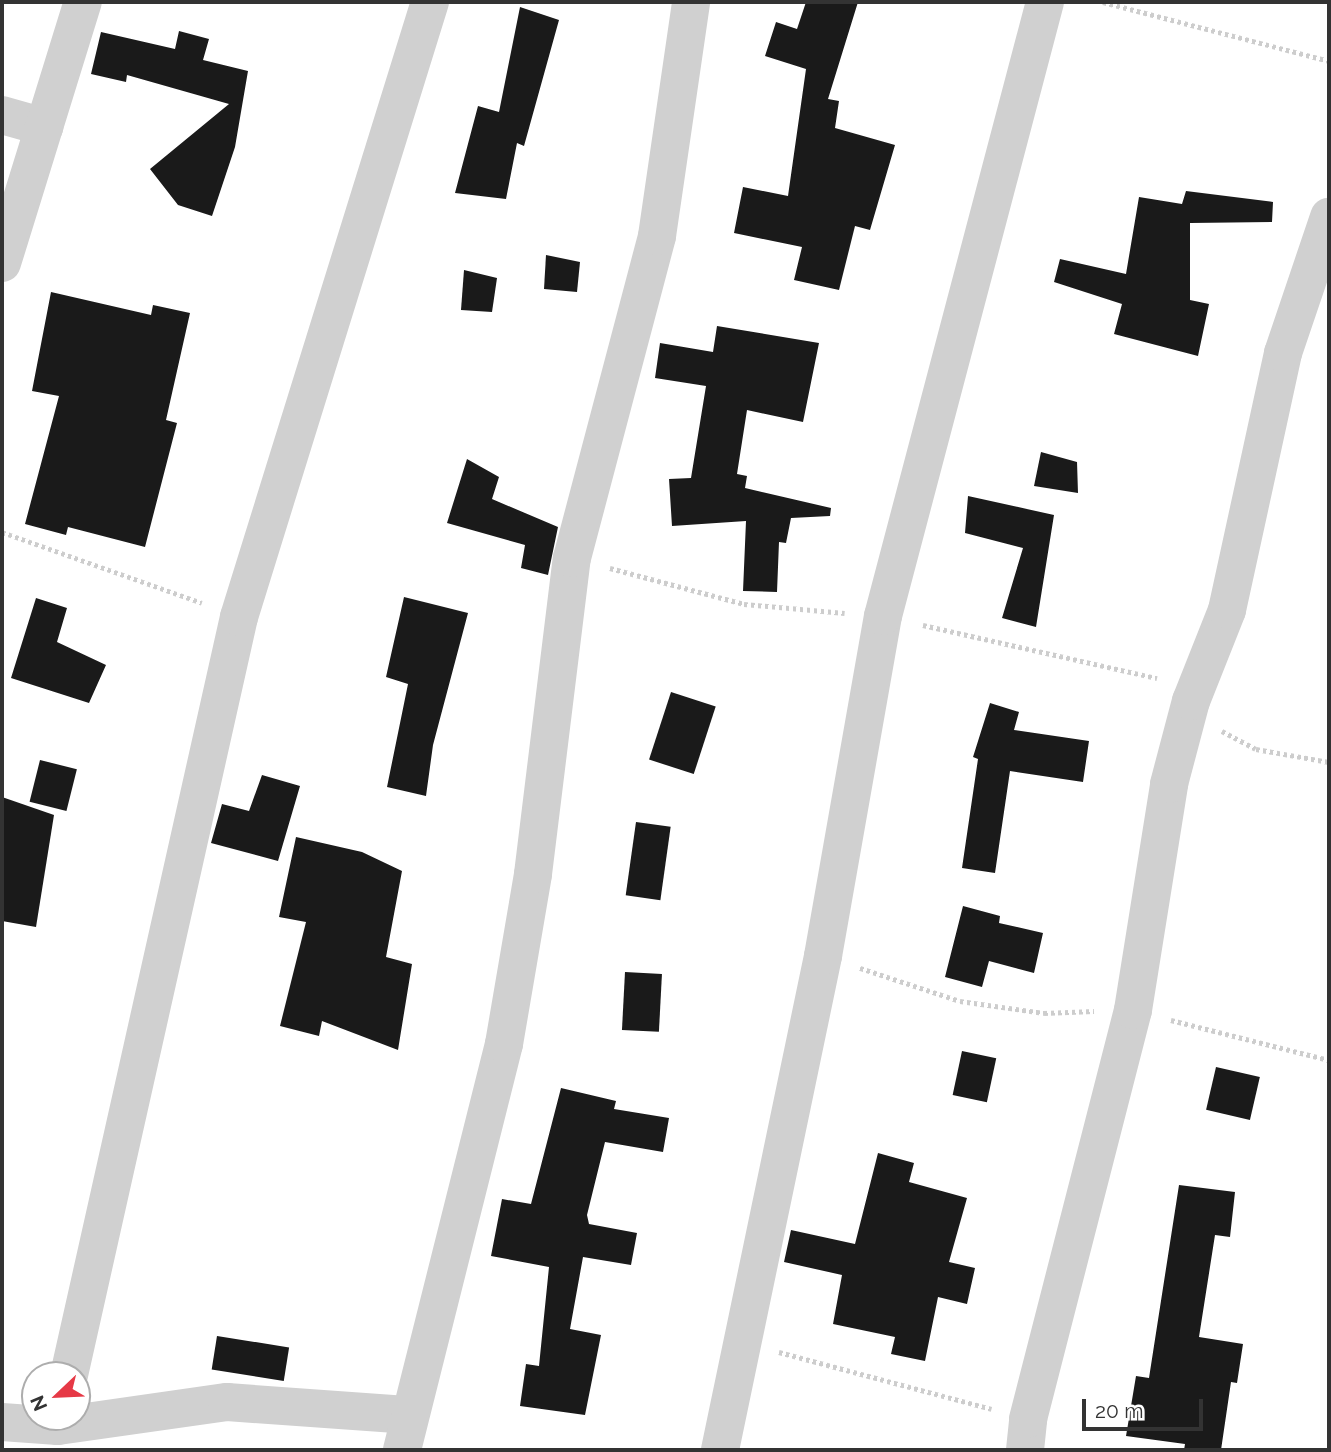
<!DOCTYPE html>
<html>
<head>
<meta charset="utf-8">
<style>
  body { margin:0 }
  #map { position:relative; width:1331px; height:1452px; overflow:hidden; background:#fff; font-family:Raleway,sans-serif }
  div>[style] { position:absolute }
  .building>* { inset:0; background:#1a1a1a; transform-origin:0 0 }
  .path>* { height:4.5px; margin-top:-2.25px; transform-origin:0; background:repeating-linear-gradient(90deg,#cdcdcd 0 3.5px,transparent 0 7px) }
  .street>* { height:38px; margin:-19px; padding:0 19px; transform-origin:19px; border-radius:19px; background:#d0d0d0 }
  span { translate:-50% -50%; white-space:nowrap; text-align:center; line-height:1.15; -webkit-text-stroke:7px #fff; paint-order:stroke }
  .frame { position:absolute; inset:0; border:4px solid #333; pointer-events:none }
  .north { position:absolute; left:21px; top:1361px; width:70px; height:70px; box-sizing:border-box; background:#fff; border:2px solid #adadad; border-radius:50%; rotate:247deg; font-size:19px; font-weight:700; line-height:28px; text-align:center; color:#333 }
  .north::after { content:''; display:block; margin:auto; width:24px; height:32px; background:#e63946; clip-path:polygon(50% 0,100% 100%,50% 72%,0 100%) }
  .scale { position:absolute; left:1082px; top:1399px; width:121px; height:32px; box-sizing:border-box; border:4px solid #333; border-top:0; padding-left:9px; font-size:21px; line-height:24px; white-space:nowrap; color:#333; -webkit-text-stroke:5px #fff; paint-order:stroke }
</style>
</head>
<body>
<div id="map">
  <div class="building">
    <div style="clip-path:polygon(806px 2px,858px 2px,828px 99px,839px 101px,835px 128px,895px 145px,870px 230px,855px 226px,839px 290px,794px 280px,802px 247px,734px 233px,743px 187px,788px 196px,806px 69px,765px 56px,776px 22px,797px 29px)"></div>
    <div style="clip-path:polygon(520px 7px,559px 20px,524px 146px,517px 143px,506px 199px,455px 193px,478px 106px,499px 112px)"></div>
    <div style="clip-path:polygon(179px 31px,209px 39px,203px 60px,248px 71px,235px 147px,212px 216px,178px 205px,150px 169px,229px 104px,127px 75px,126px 82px,91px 74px,101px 32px,175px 49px)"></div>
    <div style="clip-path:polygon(1186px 191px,1273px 202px,1272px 222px,1190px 223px,1190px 300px,1209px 304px,1198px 356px,1114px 334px,1122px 304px,1054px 282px,1060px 259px,1126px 274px,1139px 197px,1182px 204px)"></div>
    <div style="clip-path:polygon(546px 255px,580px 262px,577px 292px,544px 289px)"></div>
    <div style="clip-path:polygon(464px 270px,497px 278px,492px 312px,461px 310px)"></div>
    <div style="clip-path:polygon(51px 292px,151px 315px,153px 305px,190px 313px,166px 420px,177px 423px,145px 547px,68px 527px,66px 535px,25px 524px,59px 396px,32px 391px)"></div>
    <div style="clip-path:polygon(717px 326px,819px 343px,803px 422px,747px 410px,737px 474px,747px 476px,745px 488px,831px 508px,830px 516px,791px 518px,786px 543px,779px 542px,777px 592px,743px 591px,746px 521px,672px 526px,669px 479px,691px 478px,706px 386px,655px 378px,660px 343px,713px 352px)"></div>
    <div style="clip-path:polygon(1041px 452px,1077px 462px,1078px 493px,1034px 486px)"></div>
    <div style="clip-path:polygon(467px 459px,499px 477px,492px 499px,558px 527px,548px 575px,521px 568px,525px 545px,447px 523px)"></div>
    <div style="clip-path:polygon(968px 496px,1054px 515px,1036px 627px,1002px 618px,1023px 548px,965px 533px)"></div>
    <div style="clip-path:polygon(404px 597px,468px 613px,433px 745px,426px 796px,387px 787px,408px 684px,386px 677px)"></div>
    <div style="clip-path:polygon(36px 598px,67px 608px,57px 642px,106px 665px,89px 703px,11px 678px)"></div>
    <div style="left:671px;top:692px;width:47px;height:71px;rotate:18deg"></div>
    <div style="clip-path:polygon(990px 703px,1019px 712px,1014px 730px,1089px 741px,1083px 782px,1010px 771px,995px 873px,962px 868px,978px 759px,973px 757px)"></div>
    <div style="left:40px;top:760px;width:38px;height:43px;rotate:14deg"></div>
    <div style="clip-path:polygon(262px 775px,300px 786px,278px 861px,211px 843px,222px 804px,249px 811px)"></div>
    <div style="clip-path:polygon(2px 797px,54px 815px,36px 927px,2px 921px)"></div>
    <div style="left:636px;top:822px;width:35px;height:74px;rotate:8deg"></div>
    <div style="clip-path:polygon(296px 837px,362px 852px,402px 871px,386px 957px,412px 964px,398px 1050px,322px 1021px,319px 1036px,280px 1026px,306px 922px,279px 917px)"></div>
    <div style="clip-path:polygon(963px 906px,1000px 916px,999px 923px,1043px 933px,1034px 973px,989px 961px,982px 987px,945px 977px)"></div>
    <div style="left:625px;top:972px;width:37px;height:58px;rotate:3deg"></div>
    <div style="left:962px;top:1051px;width:35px;height:45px;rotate:12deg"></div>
    <div style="left:1216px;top:1067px;width:45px;height:44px;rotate:13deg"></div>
    <div style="clip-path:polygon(561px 1088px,616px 1101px,614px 1109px,669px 1118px,663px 1152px,605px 1142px,587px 1215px,589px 1224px,637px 1233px,631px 1265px,583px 1257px,570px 1329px,601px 1335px,585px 1415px,520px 1406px,526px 1364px,539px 1366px,549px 1267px,491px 1256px,502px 1199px,531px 1204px)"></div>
    <div style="clip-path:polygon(878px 1153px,914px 1163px,909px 1182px,967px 1198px,949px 1262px,975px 1268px,967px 1304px,938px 1297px,925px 1361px,891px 1354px,895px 1337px,833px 1324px,842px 1275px,784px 1262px,791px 1230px,855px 1244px)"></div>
    <div style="clip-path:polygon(1179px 1185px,1235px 1192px,1230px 1237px,1215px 1235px,1199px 1337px,1243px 1344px,1237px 1383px,1231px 1382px,1221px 1450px,1184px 1450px,1185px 1444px,1126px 1436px,1136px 1376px,1149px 1378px)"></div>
    <div style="left:217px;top:1336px;width:73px;height:34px;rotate:9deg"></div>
  </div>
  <div class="path">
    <div style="left:1103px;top:2px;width:234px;rotate:14.6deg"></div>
    <div style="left:2px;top:532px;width:212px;rotate:19.5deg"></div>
    <div style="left:610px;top:568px;width:139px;rotate:15deg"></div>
    <div style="left:744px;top:604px;width:101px;rotate:5.1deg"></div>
    <div style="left:923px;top:625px;width:240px;rotate:12.8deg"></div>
    <div style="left:1222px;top:731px;width:38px;rotate:28deg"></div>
    <div style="left:1256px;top:749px;width:74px;rotate:10.1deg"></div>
    <div style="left:860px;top:968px;width:105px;rotate:18.3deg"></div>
    <div style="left:960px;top:1001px;width:85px;rotate:8.1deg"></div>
    <div style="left:1044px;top:1013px;width:50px;rotate:-2.3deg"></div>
    <div style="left:1171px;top:1020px;width:163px;rotate:14.2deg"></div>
    <div style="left:779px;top:1352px;width:220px;rotate:15deg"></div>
  </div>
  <div class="street">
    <div style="left:2px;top:115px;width:44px;rotate:15.9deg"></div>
    <div style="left:2px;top:263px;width:273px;rotate:-72.8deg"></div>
    <div style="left:69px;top:1375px;width:777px;rotate:-77.36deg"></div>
    <div style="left:239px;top:617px;width:644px;rotate:-72.75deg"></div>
    <div style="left:2px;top:1422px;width:56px;rotate:4.1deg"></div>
    <div style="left:58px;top:1426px;width:171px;rotate:-8.1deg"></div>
    <div style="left:227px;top:1402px;width:180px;rotate:4.1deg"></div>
    <div style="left:402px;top:1450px;width:419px;rotate:-75.9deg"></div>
    <div style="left:504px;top:1044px;width:172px;rotate:-80.3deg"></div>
    <div style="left:533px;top:874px;width:318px;rotate:-83deg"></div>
    <div style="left:572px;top:558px;width:333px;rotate:-75.2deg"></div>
    <div style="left:657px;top:236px;width:236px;rotate:-81.7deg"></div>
    <div style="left:720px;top:1450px;width:505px;rotate:-78.22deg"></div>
    <div style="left:823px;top:956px;width:345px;rotate:-80deg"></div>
    <div style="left:883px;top:616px;width:635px;rotate:-75.22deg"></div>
    <div style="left:1025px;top:1450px;width:31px;rotate:-84deg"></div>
    <div style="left:1028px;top:1419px;width:422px;rotate:-75.6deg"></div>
    <div style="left:1133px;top:1010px;width:229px;rotate:-80.9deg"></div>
    <div style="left:1169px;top:784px;width:86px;rotate:-75.2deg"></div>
    <div style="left:1191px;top:701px;width:98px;rotate:-68.4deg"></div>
    <div style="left:1227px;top:610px;width:263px;rotate:-77.7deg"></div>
    <div style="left:1283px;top:353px;width:144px;rotate:-71.3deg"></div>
  </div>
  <div class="frame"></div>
  <div class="north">N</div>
  <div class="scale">20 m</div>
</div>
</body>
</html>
